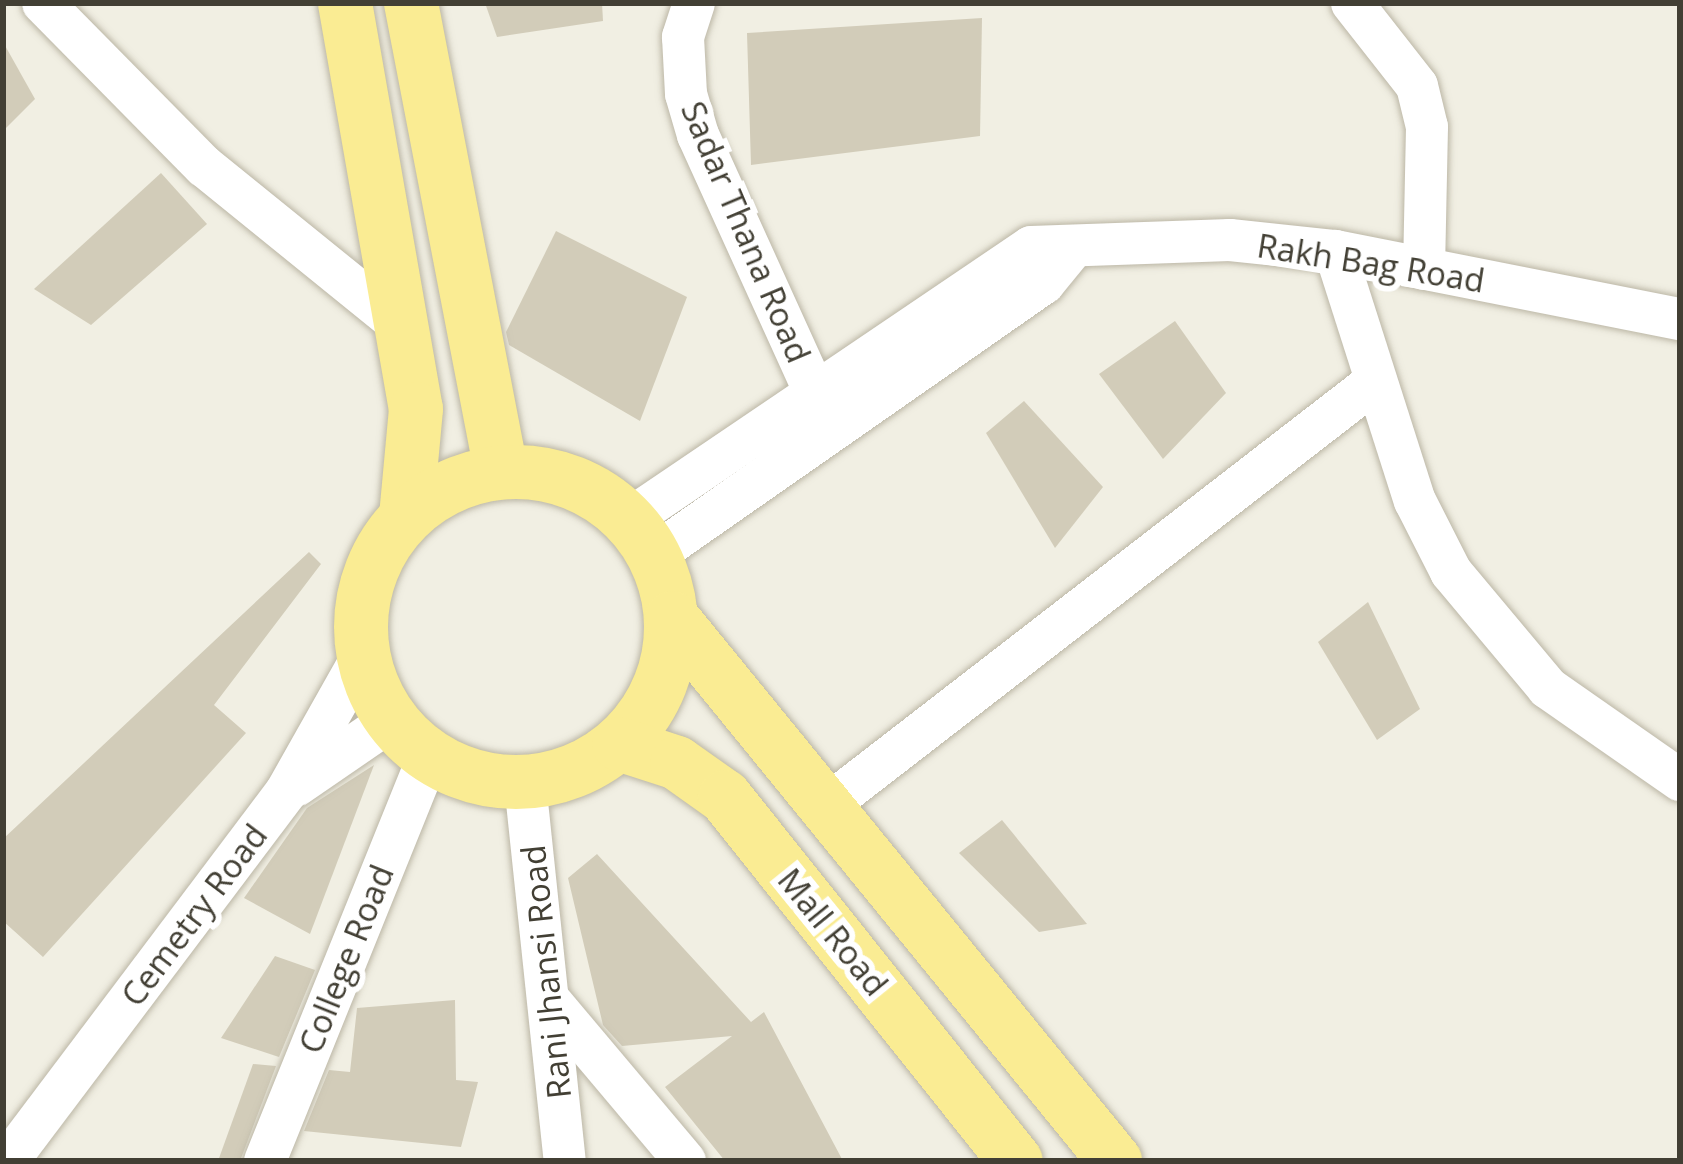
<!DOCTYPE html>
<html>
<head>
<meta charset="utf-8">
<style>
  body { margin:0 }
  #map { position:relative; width:1683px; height:1164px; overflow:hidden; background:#f1efe3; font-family:"Open Sans",sans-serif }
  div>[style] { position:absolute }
  .building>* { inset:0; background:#d2ccb9 }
  .roads { filter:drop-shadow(0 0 3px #bcb7a6) drop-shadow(0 0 3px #bcb7a6) }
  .minor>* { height:42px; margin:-21px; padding:0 21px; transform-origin:21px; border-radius:21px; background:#fff }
  .major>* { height:54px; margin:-27px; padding:0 27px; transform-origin:27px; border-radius:27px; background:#faec93 }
  .major>.ring { margin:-27px; padding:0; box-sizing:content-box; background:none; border:54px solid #faec93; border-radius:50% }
  span { translate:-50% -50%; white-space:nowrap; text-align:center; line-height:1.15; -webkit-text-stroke:12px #fff; paint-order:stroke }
  .street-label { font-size:33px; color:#423f34 }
  .frame { position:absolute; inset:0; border:6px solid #423f34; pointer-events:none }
</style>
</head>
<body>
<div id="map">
  <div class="building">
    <div style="clip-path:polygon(485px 3px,602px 3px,603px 21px,497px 37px)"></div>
    <div style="clip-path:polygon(982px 18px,980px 136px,751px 165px,747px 33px)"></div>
    <div style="clip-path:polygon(3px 42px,35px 99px,3px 131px)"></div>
    <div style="clip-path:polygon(161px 173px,207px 224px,91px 325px,34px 289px)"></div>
    <div style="clip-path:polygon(556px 231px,687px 297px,640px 421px,509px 345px,506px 332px)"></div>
    <div style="clip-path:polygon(1175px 321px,1226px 393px,1163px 459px,1099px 374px)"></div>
    <div style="clip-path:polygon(1024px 401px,1103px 487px,1055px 548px,986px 433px)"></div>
    <div style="clip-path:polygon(309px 552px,321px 564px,214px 705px,246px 733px,43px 957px,3px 921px,3px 839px)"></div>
    <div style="clip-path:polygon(1368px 602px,1420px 709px,1377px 740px,1318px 642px)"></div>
    <div style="clip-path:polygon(374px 765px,310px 934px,244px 898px,307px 808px)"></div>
    <div style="clip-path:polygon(1002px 820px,1087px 924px,1039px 932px,959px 853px)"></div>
    <div style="clip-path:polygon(597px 854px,751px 1022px,764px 1012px,843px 1161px,725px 1161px,665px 1087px,732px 1036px,622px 1046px,603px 1025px,568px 878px)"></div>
    <div style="clip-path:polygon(275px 956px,315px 970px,279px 1057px,221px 1038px)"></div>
    <div style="clip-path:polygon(455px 1000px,456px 1080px,478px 1082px,461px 1147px,304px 1131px,329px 1070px,350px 1072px,357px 1008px)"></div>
    <div style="clip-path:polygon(253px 1064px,276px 1066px,240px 1161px,218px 1161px)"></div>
  </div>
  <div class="roads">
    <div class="minor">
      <div style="left:43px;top:3px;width:229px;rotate:45.4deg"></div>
      <div style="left:204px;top:166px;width:256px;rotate:39deg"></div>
      <div style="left:694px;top:3px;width:36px;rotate:108deg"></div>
      <div style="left:683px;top:37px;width:57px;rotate:87deg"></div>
      <div style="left:686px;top:94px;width:43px;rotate:73.7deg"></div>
      <div style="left:698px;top:135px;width:278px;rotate:65.6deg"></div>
      <div style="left:1352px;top:3px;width:105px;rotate:51.9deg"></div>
      <div style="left:1417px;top:86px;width:42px;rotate:76.3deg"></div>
      <div style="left:1427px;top:127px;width:142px;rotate:91.2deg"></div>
      <div style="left:1335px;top:251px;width:262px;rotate:72.3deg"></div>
      <div style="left:1415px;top:501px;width:80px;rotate:63.1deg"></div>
      <div style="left:1451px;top:572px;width:151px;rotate:50.1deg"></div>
      <div style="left:1548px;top:688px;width:161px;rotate:34.9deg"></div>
      <div style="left:628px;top:520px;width:487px;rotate:-34.1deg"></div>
      <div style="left:1031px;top:247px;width:199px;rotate:-2deg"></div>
      <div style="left:1230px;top:240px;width:106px;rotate:6deg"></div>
      <div style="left:1335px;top:251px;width:352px;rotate:11.2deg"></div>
      <div style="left:654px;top:555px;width:475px;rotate:-34.9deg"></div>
      <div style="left:1044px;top:283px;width:43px;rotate:-50.7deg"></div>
      <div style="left:525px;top:783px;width:380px;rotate:84deg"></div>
      <div style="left:297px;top:785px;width:113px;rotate:-34.5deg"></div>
      <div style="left:825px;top:807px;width:696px;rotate:-37.71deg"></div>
      <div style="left:551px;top:1002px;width:208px;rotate:49.9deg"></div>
      <div style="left:8px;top:1161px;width:462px;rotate:-53deg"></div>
      <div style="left:286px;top:792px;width:155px;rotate:-60.6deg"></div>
      <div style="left:265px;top:1161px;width:436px;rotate:-68deg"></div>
    </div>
    <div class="major">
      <div style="left:345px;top:3px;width:412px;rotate:80.1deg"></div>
      <div style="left:416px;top:409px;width:107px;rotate:95.3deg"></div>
      <div style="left:411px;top:3px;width:478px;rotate:79.1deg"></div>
      <div class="ring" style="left:361px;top:472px;width:256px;height:256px"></div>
      <div style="left:672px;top:618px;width:701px;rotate:50.79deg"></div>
      <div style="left:619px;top:744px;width:61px;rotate:18.1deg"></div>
      <div style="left:677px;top:763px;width:59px;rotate:35.3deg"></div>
      <div style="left:725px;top:797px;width:466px;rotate:51.4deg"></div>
    </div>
  </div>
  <div class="street-label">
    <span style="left:746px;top:232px;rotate:67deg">Sadar Thana Road</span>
    <span style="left:1371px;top:263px;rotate:9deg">Rakh Bag Road</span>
    <span style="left:194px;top:915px;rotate:-53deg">Cemetry Road</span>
    <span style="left:833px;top:932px;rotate:51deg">Mall Road</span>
    <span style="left:346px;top:959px;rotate:-68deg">College Road</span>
    <span style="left:546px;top:972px;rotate:-96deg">Rani Jhansi Road</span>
  </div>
  <div class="frame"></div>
</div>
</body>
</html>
